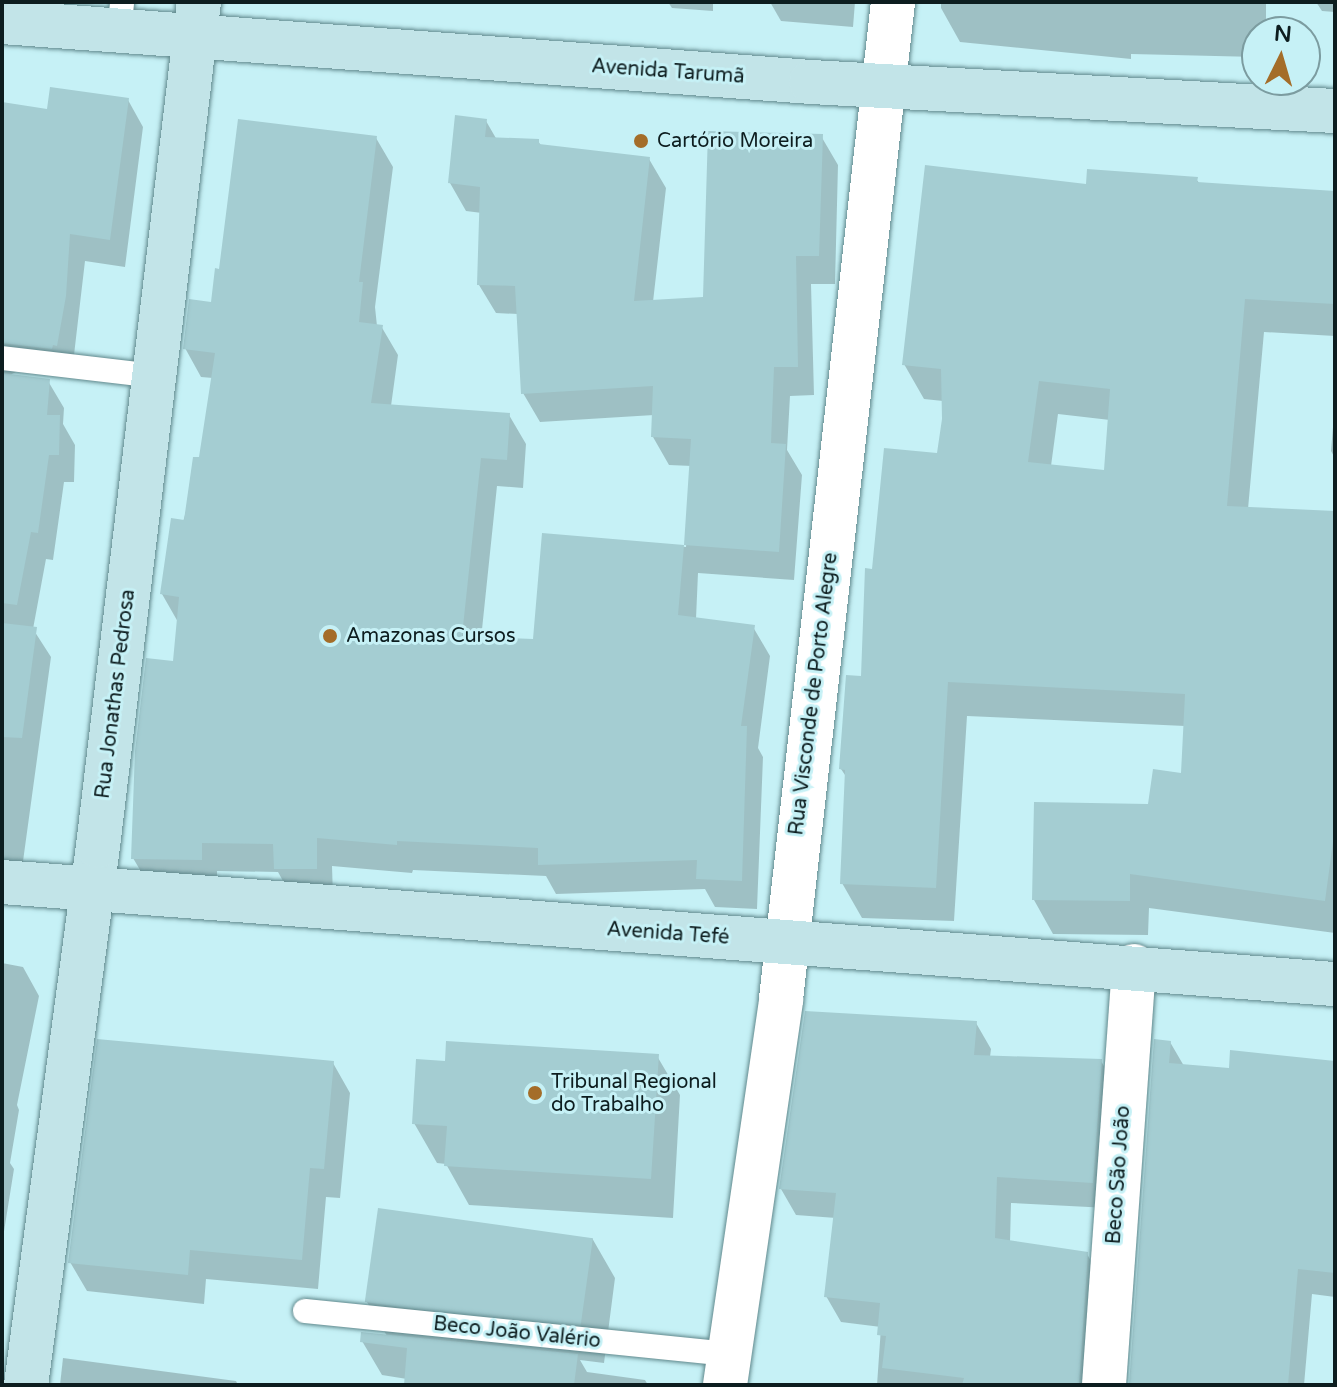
<!DOCTYPE html>
<html>
<head>
<meta charset="utf-8">
<style>
  body { margin:0 }
  #map { position:relative; width:1337px; height:1387px; overflow:hidden; background:#c6f1f6; font-family:"Varela Round",sans-serif }
  div>[style] { position:absolute }
  .shadow>* { inset:0; background:#0003 }
  .building>* { inset:0; background:#a4cdd2; transform-origin:0 0 }
  .roads { filter:drop-shadow(0 0 2px #60888c) drop-shadow(0 0 2px #60888c) }
  .lane>* { height:24px; margin:-12px; padding:0 12px; transform-origin:12px; border-radius:12px; background:#fff }
  .street>* { height:44px; margin:-22px; padding:0 22px; transform-origin:22px; border-radius:22px; background:#fff }
  .secondary>* { height:44px; margin:-22px; padding:0 22px; transform-origin:22px; border-radius:22px; background:#c2e4e8 }
  .dots>* { width:22px; height:22px; translate:-50% -50%; box-sizing:border-box; border:4px solid #c6f1f6; border-radius:50% }
  span { translate:-50% -50%; white-space:nowrap; text-align:center; line-height:1.15; -webkit-text-stroke:6px #c6f1f6; paint-order:stroke }
  .street-label { font-size:20px; color:#0d1d1f }
  .poi-label { font-size:20px; color:#0d1d1f }
  .left { translate:0 -50%; text-align:left }
  .frame { position:absolute; inset:0; border:4px solid #0d1d1f; pointer-events:none }
  .north { position:absolute; left:1241px; top:16px; width:80px; height:80px; box-sizing:border-box; background:#c6f1f6; border:2px solid #7c9ca0; border-radius:50%; rotate:5deg; font-size:22px; font-weight:700; line-height:32px; text-align:center; color:#0d1d1f }
  .north::after { content:''; display:block; margin:auto; width:28px; height:36px; background:#a46d29; clip-path:polygon(50% 0,100% 100%,50% 72%,0 100%) }
</style>
</head>
<body>
<div id="map">
  <div class="shadow">
    <div style="clip-path:polygon(668px 2px,713px 2px,713px 11px,672px 8px)"></div>
    <div style="clip-path:polygon(770px 2px,855px 2px,853px 27px,781px 21px)"></div>
    <div style="clip-path:polygon(941px 2px,1266px 2px,1266px 32px,1257px 32px,1257px 57px,1131px 54px,1131px 59px,960px 42px,941px 8px)"></div>
    <div style="clip-path:polygon(1316px 2px,1335px 2px,1335px 12px,1322px 11px)"></div>
    <div style="clip-path:polygon(128px 100px,143px 127px,125px 267px,85px 261px,72px 372px,20px 370px,8px 376px,48px 381px,64px 408px,63px 424px,75px 445px,74px 482px,64px 482px,53px 560px,46px 559px,33px 629px,51px 657px,21px 876px,2px 873px,2px 105px,49px 112px)"></div>
    <div style="clip-path:polygon(486px 121px,497px 140px,538px 141px,542px 147px,649px 159px,666px 188px,653px 302px,705px 299px,821px 136px,838px 165px,835px 284px,811px 284px,814px 395px,790px 396px,787px 450px,802px 475px,794px 580px,698px 573px,696px 619px,753px 627px,770px 656px,758px 748px,763px 757px,757px 909px,715px 907px,705px 889px,556px 894px,546px 876px,413px 870px,412px 873px,332px 866px,333px 897px,292px 897px,278px 872px,217px 871px,217px 888px,150px 887px,133px 858px,175px 663px,178px 622px,162px 594px,201px 460px,213px 378px,201px 377px,185px 348px,213px 304px,221px 271px,376px 138px,393px 167px,375px 307px,377px 326px,381px 326px,398px 355px,391px 406px,509px 415px,526px 444px,523px 488px,497px 486px,481px 639px,534px 641px,544px 535px,686px 547px,692px 466px,669px 465px,653px 437px,654px 415px,540px 422px,523px 393px,518px 314px,496px 313px,479px 285px,482px 213px,466px 211px,450px 183px)"></div>
    <div style="clip-path:polygon(evenodd,1196px 179px,1200px 184px,1335px 193px,1335px 336px,1264px 332px,1248px 509px,1335px 513px,1335px 933px,1149px 908px,1148px 935px,1053px 934px,1034px 900px,1183px 775px,1185px 726px,967px 716px,954px 921px,862px 918px,842px 883px,847px 778px,841px 769px,862px 678px,874px 571px,939px 456px,944px 419px,943px 401px,924px 399px,904px 364px,1088px 186px,1196px 179px,1058px 414px,1110px 420px,1106px 472px,1051px 466px,1058px 414px)"></div>
    <div style="clip-path:polygon(1335px 403px,1335px 458px,1331px 451px)"></div>
    <div style="clip-path:polygon(2px 963px,23px 967px,39px 996px,17px 1105px,19px 1110px,10px 1163px,14px 1169px,2px 1244px)"></div>
    <div style="clip-path:polygon(976px 1023px,991px 1049px,990px 1057px,1101px 1061px,1116px 1087px,1108px 1208px,1011px 1203px,1010px 1242px,1087px 1254px,1102px 1280px,1095px 1385px,877px 1385px,881px 1327px,841px 1322px,826px 1296px,836px 1218px,796px 1215px,781px 1189px)"></div>
    <div style="clip-path:polygon(1170px 1042px,1184px 1066px,1335px 1074px,1335px 1297px,1312px 1294px,1304px 1385px,1131px 1385px)"></div>
    <div style="clip-path:polygon(657px 1056px,680px 1095px,673px 1218px,469px 1205px,446px 1164px,437px 1163px,414px 1123px,447px 1063px)"></div>
    <div style="clip-path:polygon(333px 1063px,350px 1093px,340px 1198px,326px 1197px,318px 1289px,206px 1279px,204px 1304px,87px 1291px,70px 1262px)"></div>
    <div style="clip-path:polygon(592px 1238px,615px 1278px,604px 1363px,580px 1360px,587px 1372px,645px 1380px,648px 1385px,406px 1385px,407px 1379px,382px 1375px,362px 1341px,387px 1336px,367px 1302px)"></div>
    <div style="clip-path:polygon(63px 1358px,236px 1381px,238px 1385px,60px 1385px)"></div>
  </div>
  <div class="building">
    <div style="clip-path:polygon(50px 87px,129px 98px,110px 240px,70px 234px,66px 296px,57px 346px,53px 345px,52px 349px,2px 343px,2px 102px,47px 109px)"></div>
    <div style="clip-path:polygon(455px 115px,487px 119px,485px 137px,539px 139px,539px 144px,650px 157px,634px 301px,703px 297px,708px 131px,823px 134px,819px 256px,796px 256px,798px 367px,774px 367px,771px 443px,786px 444px,779px 552px,684px 545px,691px 439px,651px 437px,653px 386px,521px 394px,515px 286px,477px 285px,480px 187px,448px 183px)"></div>
    <div style="clip-path:polygon(238px 119px,377px 136px,359px 282px,363px 282px,359px 322px,383px 325px,371px 403px,510px 413px,507px 460px,481px 458px,462px 636px,533px 639px,542px 533px,684px 545px,678px 615px,755px 625px,741px 726px,747px 726px,742px 881px,696px 879px,697px 860px,538px 865px,538px 848px,397px 841px,397px 845px,317px 838px,317px 869px,274px 869px,273px 844px,202px 843px,202px 860px,131px 859px,135px 751px,146px 658px,173px 661px,179px 597px,160px 594px,171px 518px,184px 520px,193px 457px,199px 457px,215px 353px,183px 349px,189px 299px,211px 302px,215px 268px,219px 269px)"></div>
    <div style="clip-path:polygon(evenodd,925px 165px,1086px 184px,1087px 169px,1198px 177px,1197px 182px,1335px 191px,1335px 304px,1245px 299px,1227px 506px,1335px 511px,1335px 827px,1325px 901px,1130px 874px,1130px 901px,1032px 900px,1034px 802px,1148px 804px,1153px 769px,1181px 773px,1185px 694px,948px 682px,936px 888px,840px 884px,845px 770px,839px 769px,846px 675px,861px 676px,865px 568px,872px 569px,884px 448px,937px 453px,942px 419px,941px 369px,902px 365px,925px 165px,1039px 381px,1110px 389px,1104px 470px,1028px 462px,1039px 381px)"></div>
    <div style="clip-path:polygon(2px 373px,50px 379px,47px 415px,60px 415px,59px 455px,49px 455px,38px 533px,31px 532px,17px 605px,2px 603px)"></div>
    <div style="clip-path:polygon(2px 623px,37px 627px,22px 738px,2px 737px)"></div>
    <div style="clip-path:polygon(805px 1011px,977px 1021px,974px 1055px,1102px 1059px,1093px 1183px,997px 1177px,995px 1238px,1088px 1252px,1079px 1385px,962px 1385px,964px 1378px,882px 1368px,886px 1336px,877px 1335px,880px 1303px,824px 1297px,836px 1193px,779px 1189px)"></div>
    <div style="clip-path:polygon(97px 1039px,334px 1061px,324px 1169px,310px 1168px,302px 1260px,190px 1250px,188px 1275px,68px 1263px)"></div>
    <div style="clip-path:polygon(1154px 1039px,1171px 1041px,1169px 1063px,1229px 1068px,1230px 1050px,1335px 1061px,1335px 1273px,1298px 1269px,1288px 1385px,1129px 1385px)"></div>
    <div style="clip-path:polygon(446px 1041px,659px 1054px,651px 1179px,444px 1166px,447px 1126px,412px 1124px,416px 1059px,445px 1061px)"></div>
    <div style="left:378px;top:1208px;width:217px;height:95px;rotate:8deg"></div>
    <div style="clip-path:polygon(361px 1332px,578px 1354px,574px 1385px,404px 1385px,407px 1348px,360px 1342px)"></div>
  </div>
  <div class="roads">
    <div class="lane">
      <div style="left:119px;top:32px;width:30px;rotate:-84deg"></div>
      <div style="left:2px;top:358px;width:154px;rotate:6.7deg"></div>
      <div style="left:305px;top:1311px;width:426px;rotate:5.8deg"></div>
    </div>
    <div class="street">
      <div style="left:725px;top:1385px;width:390px;rotate:-81.7deg"></div>
      <div style="left:781px;top:999px;width:1003px;rotate:-83.59deg"></div>
      <div style="left:1104px;top:1385px;width:420px;rotate:-85.9deg"></div>
    </div>
    <div class="secondary">
      <div style="left:2px;top:22px;width:811px;rotate:4.24deg"></div>
      <div style="left:811px;top:82px;width:525px;rotate:3.17deg"></div>
      <div style="left:2px;top:882px;width:1337px;rotate:4.38deg"></div>
      <div style="left:26px;top:1385px;width:544px;rotate:-82.39deg"></div>
      <div style="left:98px;top:846px;width:850px;rotate:-83.18deg"></div>
    </div>
  </div>
  <div class="dots">
    <div style="left:641px;top:141px;background:#a46d29"></div>
    <div style="left:330px;top:636px;background:#a46d29"></div>
    <div style="left:535px;top:1093px;background:#a46d29"></div>
  </div>
  <div class="street-label">
    <span style="left:668px;top:72px;rotate:4deg">Avenida Tarumã</span>
    <span style="left:116px;top:694px;rotate:-83deg">Rua Jonathas Pedrosa</span>
    <span style="left:814px;top:694px;rotate:-83deg">Rua Visconde de Porto Alegre</span>
    <span style="left:668px;top:934px;rotate:4deg">Avenida Tefé</span>
    <span style="left:1119px;top:1175px;rotate:-86deg">Beco São João</span>
    <span style="left:517px;top:1333px;rotate:6deg">Beco João Valério</span>
  </div>
  <div class="poi-label">
    <span class="left" style="left:657px;top:141px">Cartório Moreira</span>
    <span class="left" style="left:346px;top:636px">Amazonas Cursos</span>
    <span class="left" style="left:551px;top:1094px">Tribunal Regional<br>do Trabalho</span>
  </div>
  <div class="frame"></div>
  <div class="north">N</div>
</div>
</body>
</html>
